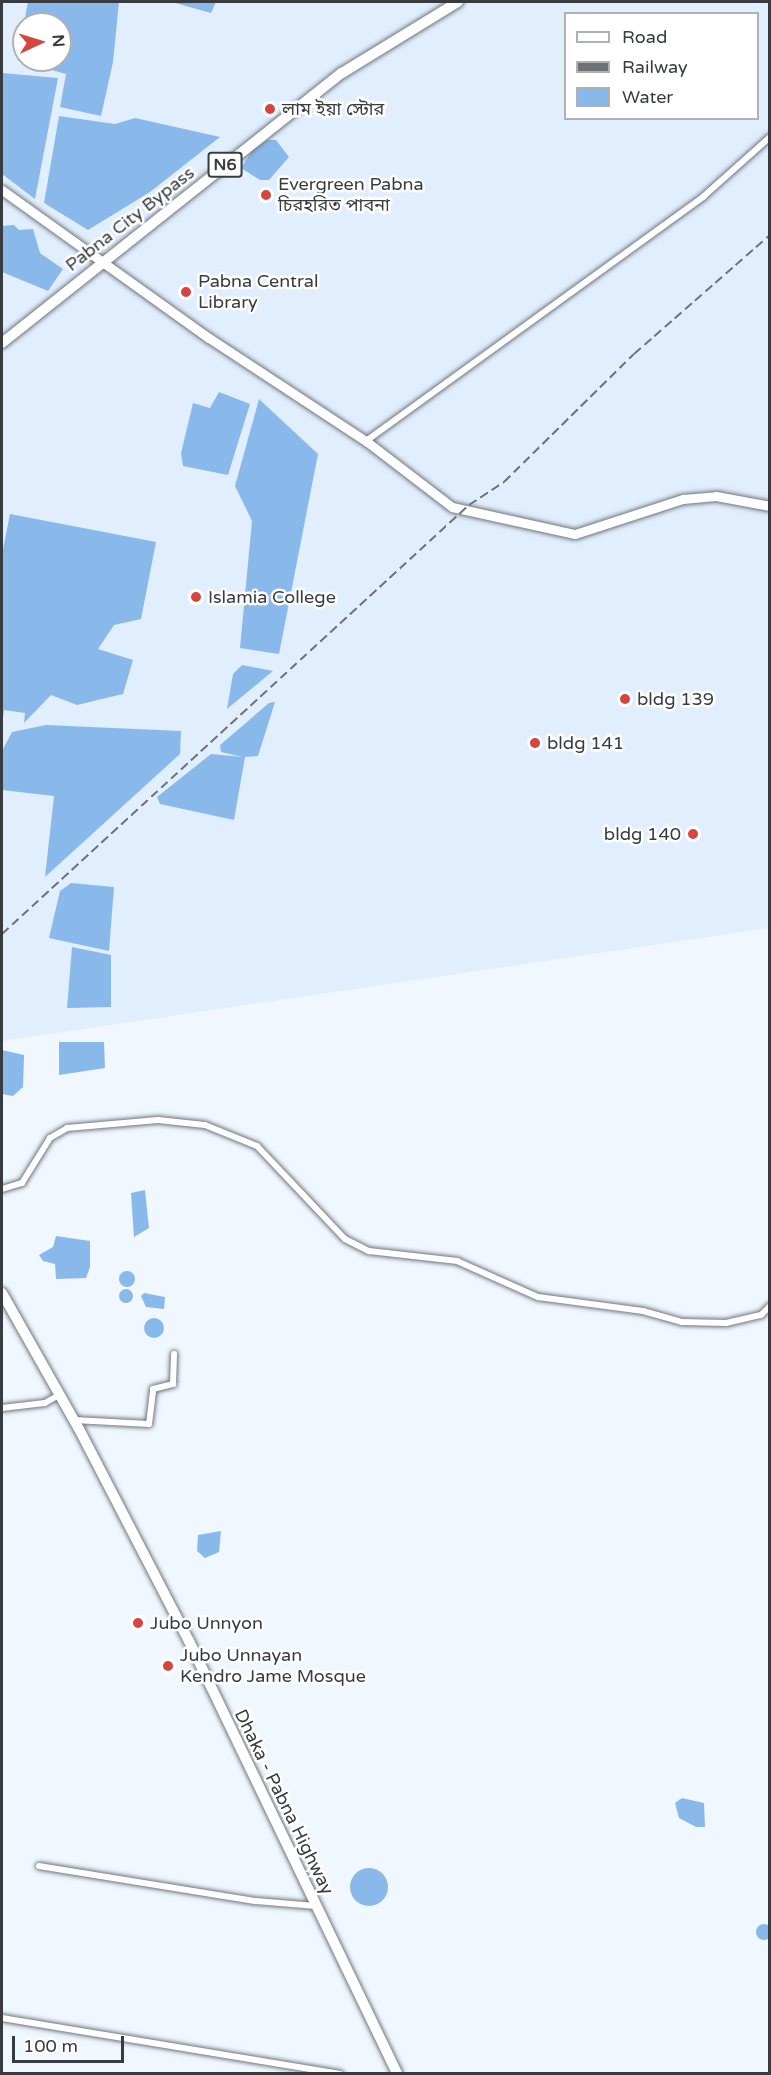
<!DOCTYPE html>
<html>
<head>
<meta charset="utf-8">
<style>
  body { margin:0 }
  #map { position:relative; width:771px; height:2075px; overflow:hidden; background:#f0f7fe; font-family:"Varela Round","Noto Sans Bengali",sans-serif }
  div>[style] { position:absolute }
  .built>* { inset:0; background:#e1eefd }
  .water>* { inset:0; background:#89b9eb }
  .round { border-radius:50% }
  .roads { filter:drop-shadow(0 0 2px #70777f) drop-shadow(0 0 2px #70777f) }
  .minor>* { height:6px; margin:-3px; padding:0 3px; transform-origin:3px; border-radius:3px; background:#fff }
  .secondary>* { height:9px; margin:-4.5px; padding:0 4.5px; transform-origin:4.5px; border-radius:4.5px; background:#fff }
  .trunk>* { height:10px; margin:-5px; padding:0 5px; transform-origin:5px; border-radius:5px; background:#fff }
  .rail>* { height:2px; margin-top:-1px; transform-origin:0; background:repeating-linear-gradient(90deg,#6d7276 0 9px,transparent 0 13.5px) }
  .dots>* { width:16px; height:16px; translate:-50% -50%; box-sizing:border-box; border:3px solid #fff; border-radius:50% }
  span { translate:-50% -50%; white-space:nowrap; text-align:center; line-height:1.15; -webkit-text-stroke:5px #fff; paint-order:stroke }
  .shield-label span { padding:2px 4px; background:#fff; border:2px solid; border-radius:4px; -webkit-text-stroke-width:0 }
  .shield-label { font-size:16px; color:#383c3f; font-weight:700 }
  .poi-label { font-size:18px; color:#383c3f }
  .left { translate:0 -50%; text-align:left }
  .right { translate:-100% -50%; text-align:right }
  .street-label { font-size:18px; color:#383c3f }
  .frame { position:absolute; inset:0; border:3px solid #383c3f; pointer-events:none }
  .legend { position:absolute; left:564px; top:12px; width:195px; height:108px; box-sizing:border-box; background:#fff; border:2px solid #afb1b2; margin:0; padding:8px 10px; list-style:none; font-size:18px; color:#383c3f }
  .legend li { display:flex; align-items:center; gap:12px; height:30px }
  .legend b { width:30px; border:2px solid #afb1b2 }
  .north { position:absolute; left:12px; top:12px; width:60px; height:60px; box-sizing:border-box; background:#fff; border:2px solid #afb1b2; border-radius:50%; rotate:86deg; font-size:16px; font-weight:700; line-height:24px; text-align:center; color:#383c3f }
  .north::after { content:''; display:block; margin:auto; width:21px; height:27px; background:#d54641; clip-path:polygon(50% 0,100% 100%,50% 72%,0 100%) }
  .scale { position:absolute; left:12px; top:2036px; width:112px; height:27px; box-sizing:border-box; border:3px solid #383c3f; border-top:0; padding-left:8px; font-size:18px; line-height:21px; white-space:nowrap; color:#383c3f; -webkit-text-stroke:4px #fff; paint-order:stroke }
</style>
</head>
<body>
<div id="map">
  <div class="built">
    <div style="clip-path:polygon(evenodd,2px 2px,769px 2px,769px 928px,2px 1041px,2px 2px,566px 14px,758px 14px,758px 118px,566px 118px,566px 14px,2px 2px,24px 24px,60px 24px,60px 60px,24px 60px,24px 24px)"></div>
  </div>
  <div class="water">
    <div style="clip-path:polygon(evenodd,28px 2px,119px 2px,113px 62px,101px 116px,60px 107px,66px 74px,17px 60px,28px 2px,24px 24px,60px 24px,60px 60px,24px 60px,24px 24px)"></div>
    <div style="clip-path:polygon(172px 2px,216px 2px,211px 13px)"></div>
    <div style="clip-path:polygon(2px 73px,58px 78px,35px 199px,2px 174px)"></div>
    <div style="clip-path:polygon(59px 116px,115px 124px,135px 118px,220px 137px,150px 192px,88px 230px,44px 203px)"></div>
    <div style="clip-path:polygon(267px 140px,276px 140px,289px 157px,269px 180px,260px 180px,241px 168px,252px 151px)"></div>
    <div style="clip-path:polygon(14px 225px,19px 230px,33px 229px,40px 253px,63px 269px,48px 291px,2px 272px,2px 226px)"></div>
    <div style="clip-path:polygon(219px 392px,250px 404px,228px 475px,183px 466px,181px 453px,193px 403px,210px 408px)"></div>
    <div style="clip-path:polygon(259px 399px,318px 454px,279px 654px,240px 648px,252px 521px,235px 486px)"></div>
    <div style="clip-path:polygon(10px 514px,156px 542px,141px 619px,114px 625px,98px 649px,133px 660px,123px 694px,77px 705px,51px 695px,24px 723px,25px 713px,4px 710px,2px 727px,2px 554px)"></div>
    <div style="clip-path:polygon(242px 665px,273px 671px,227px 709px,233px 674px)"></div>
    <div style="clip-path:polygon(275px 702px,258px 756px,245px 757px,234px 820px,160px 804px,157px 797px,211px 754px,243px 757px,221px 752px,220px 745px,269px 703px)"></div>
    <div style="clip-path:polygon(46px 725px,181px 731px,180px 754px,45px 877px,54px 796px,2px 790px,2px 751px,12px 732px)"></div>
    <div style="clip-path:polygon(71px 883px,114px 887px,109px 951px,49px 938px,60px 891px)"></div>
    <div style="clip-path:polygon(72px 947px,111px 955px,111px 1007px,67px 1008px)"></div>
    <div style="clip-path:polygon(59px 1042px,104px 1042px,105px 1068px,59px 1075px)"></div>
    <div style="clip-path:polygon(2px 1050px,24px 1055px,23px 1087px,13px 1096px,2px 1094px)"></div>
    <div style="clip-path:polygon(145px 1190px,149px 1228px,134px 1237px,131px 1193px)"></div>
    <div style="clip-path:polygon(56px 1236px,90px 1241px,90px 1267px,86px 1278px,56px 1279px,55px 1264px,43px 1261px,39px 1255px,53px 1247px)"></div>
    <div class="round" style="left:119px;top:1271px;width:16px;height:16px"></div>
    <div class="round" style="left:119px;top:1289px;width:14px;height:14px"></div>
    <div style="clip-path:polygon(144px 1293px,165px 1297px,164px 1309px,146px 1307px,141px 1296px)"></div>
    <div class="round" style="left:144px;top:1318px;width:20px;height:20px"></div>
    <div style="clip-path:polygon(221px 1531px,219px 1552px,205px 1558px,197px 1551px,198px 1535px)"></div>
    <div style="clip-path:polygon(682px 1798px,704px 1803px,705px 1827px,696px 1827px,679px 1818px,675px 1803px)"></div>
    <div class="round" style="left:350px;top:1868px;width:38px;height:38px"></div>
    <div class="round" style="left:756px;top:1924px;width:16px;height:16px"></div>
  </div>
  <div class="roads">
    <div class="minor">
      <div style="left:366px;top:441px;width:417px;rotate:-35.9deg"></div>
      <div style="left:704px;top:196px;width:89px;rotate:-41.8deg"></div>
      <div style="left:2px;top:1189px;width:21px;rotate:-17deg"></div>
      <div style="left:22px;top:1183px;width:53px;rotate:-58.1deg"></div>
      <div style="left:50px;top:1138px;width:20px;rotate:-30deg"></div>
      <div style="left:67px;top:1128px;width:91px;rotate:-5deg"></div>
      <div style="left:158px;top:1120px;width:47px;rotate:6.1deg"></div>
      <div style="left:205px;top:1125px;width:56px;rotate:22deg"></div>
      <div style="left:257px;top:1146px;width:128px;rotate:46.6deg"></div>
      <div style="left:345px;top:1239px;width:27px;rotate:27deg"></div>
      <div style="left:369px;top:1251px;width:89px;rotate:6.5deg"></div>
      <div style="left:457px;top:1261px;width:89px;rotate:24deg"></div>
      <div style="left:538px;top:1297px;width:106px;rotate:7.6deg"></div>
      <div style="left:643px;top:1311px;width:41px;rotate:15.8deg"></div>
      <div style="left:682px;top:1322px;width:44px;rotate:1.3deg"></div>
      <div style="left:726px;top:1323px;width:36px;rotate:-13deg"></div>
      <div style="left:761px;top:1315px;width:13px;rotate:-45deg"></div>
      <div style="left:2px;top:1408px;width:43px;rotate:-6.6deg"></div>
      <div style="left:45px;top:1403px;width:16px;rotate:-30deg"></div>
      <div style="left:74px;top:1420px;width:75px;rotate:3.1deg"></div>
      <div style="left:149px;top:1424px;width:35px;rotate:-83deg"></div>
      <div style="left:153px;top:1389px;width:21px;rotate:-14deg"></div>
      <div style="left:173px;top:1384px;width:30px;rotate:-88deg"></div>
      <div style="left:39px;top:1866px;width:220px;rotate:9.2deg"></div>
      <div style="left:256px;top:1901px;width:60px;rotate:4.8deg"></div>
      <div style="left:2px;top:2018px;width:343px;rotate:9.4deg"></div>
    </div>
    <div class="secondary">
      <div style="left:2px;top:190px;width:254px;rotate:35.6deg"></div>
      <div style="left:209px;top:338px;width:188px;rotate:33.3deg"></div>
      <div style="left:366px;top:441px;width:108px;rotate:37.5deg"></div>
      <div style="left:452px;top:507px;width:126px;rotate:12.4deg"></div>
      <div style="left:575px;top:534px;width:114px;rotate:-18deg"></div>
      <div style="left:683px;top:499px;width:33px;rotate:-5deg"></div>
      <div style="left:716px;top:496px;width:55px;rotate:10.5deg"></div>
    </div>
    <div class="trunk">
      <div style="left:2px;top:343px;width:434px;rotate:-38.5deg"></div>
      <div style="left:342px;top:73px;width:136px;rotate:-31.5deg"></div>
      <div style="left:2px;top:1293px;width:156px;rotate:60.5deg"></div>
      <div style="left:79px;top:1429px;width:239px;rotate:62.6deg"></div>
      <div style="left:189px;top:1641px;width:480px;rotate:64.3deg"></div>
    </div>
  </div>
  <div class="rail">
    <div style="left:2px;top:934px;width:634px;rotate:-42.57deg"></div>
    <div style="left:469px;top:505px;width:42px;rotate:-33.3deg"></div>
    <div style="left:504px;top:482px;width:182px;rotate:-44.6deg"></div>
    <div style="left:634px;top:354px;width:181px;rotate:-41.2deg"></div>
  </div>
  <div class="dots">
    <div style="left:270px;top:109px;background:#d54641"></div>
    <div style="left:266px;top:195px;background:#d54641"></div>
    <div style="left:186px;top:292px;background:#d54641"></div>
    <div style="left:196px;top:597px;background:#d54641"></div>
    <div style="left:625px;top:699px;background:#d54641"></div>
    <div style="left:535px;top:743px;background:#d54641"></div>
    <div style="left:693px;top:834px;background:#d54641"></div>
    <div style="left:138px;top:1623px;background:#d54641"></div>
    <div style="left:168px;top:1666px;background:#d54641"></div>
  </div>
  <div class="shield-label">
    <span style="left:225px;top:165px">N6</span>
  </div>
  <div class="poi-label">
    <span class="left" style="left:282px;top:109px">লাম ইয়া স্টোর</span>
    <span class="left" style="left:278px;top:195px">Evergreen Pabna<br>চিরহরিত পাবনা</span>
    <span class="left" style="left:198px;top:292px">Pabna Central<br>Library</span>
    <span class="left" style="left:208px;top:597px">Islamia College</span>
    <span class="left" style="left:637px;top:699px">bldg 139</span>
    <span class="left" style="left:547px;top:743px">bldg 141</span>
    <span class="right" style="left:681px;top:834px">bldg 140</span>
    <span class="left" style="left:150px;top:1623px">Jubo Unnyon</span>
    <span class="left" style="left:180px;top:1666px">Jubo Unnayan<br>Kendro Jame Mosque</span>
  </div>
  <div class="street-label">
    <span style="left:130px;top:219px;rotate:-38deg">Pabna City Bypass</span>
    <span style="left:284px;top:1802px;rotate:64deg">Dhaka - Pabna Highway</span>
  </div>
  <div class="frame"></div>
  <ul class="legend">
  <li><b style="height:8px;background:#fff"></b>Road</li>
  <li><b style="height:8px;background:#6d7276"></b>Railway</li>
  <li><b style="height:16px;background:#89b9eb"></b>Water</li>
  </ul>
  <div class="north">N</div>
  <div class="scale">100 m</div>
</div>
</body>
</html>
